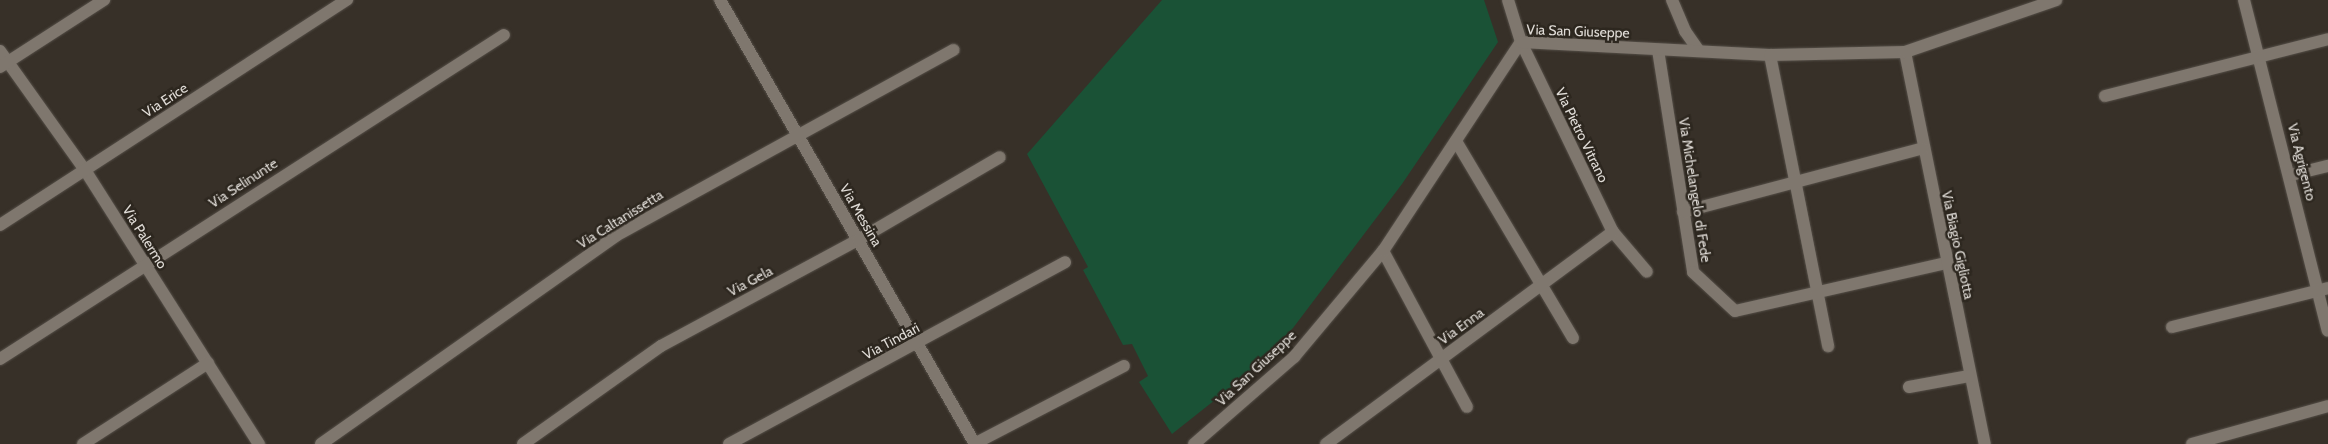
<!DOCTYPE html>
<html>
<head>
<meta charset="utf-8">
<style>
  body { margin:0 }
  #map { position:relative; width:2328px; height:444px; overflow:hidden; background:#373028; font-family:Cabin,sans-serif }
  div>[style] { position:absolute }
  .green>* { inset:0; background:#1a5236 }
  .roads { filter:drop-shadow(0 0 1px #554f48) drop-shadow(0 0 1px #554f48) }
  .street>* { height:12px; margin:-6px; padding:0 6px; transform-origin:6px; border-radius:6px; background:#7f776e }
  span { translate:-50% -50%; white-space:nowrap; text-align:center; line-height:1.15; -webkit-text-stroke:5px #2d271f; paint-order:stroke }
  .street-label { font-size:14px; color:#e0dcd7 }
</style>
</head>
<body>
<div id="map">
  <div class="green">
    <div style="clip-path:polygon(1162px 0,1484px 0,1498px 42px,1402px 184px,1293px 328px,1249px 373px,1172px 434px,1139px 382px,1148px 376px,1132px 344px,1123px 345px,1083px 270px,1088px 267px,1027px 154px)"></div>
  </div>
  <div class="roads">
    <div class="street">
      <div style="left:720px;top:0;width:512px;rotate:60.13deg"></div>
      <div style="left:1508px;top:0;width:44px;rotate:72.8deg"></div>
      <div style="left:1521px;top:42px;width:211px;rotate:64.2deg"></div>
      <div style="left:1613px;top:232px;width:52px;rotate:49.6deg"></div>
      <div style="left:1672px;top:0;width:34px;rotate:67deg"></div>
      <div style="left:1685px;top:31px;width:24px;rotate:55deg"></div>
      <div style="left:2244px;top:0;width:341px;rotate:75.8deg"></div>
      <div style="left:1658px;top:50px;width:225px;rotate:81deg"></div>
      <div style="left:1693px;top:272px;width:57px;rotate:42.9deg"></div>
      <div style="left:1735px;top:311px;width:217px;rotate:-12.8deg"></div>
      <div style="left:0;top:51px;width:146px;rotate:54.5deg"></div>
      <div style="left:85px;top:170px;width:325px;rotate:57.6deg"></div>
      <div style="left:1905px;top:52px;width:400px;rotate:78.5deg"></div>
      <div style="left:1770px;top:55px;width:297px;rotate:78.7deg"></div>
      <div style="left:0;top:67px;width:124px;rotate:-32.8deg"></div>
      <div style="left:2105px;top:96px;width:230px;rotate:-14.3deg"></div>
      <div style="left:1456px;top:141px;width:229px;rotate:59.3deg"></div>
      <div style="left:2291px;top:175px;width:38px;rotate:-14deg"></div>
      <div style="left:1683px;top:212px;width:248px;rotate:-14.9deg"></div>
      <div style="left:0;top:225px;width:414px;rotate:-33deg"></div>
      <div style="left:1383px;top:251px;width:177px;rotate:61.7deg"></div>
      <div style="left:2172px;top:327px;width:161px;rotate:-14deg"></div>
      <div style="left:0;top:359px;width:599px;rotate:-32.74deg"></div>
      <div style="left:1909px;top:387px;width:61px;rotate:-10.4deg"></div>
      <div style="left:83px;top:444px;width:149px;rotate:-32.9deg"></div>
      <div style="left:321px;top:444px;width:362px;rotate:-35.2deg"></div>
      <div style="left:617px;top:235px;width:384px;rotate:-28.8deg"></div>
      <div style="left:523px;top:444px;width:169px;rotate:-35.4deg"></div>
      <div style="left:661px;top:346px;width:224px;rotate:-28.3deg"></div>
      <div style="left:858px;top:240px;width:164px;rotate:-30.3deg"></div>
      <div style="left:729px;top:444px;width:382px;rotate:-28.4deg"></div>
      <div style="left:974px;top:444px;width:169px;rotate:-27.5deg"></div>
      <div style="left:1194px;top:444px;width:133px;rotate:-41deg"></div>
      <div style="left:1294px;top:357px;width:138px;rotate:-50deg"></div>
      <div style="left:1383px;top:251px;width:250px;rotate:-56.6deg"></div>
      <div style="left:1521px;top:42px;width:249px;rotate:3deg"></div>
      <div style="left:1770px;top:55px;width:135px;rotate:-1.3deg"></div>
      <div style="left:1905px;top:52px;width:160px;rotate:-19deg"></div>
      <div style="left:1326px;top:444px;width:357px;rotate:-36.5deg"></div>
      <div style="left:2192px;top:444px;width:141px;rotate:-15.6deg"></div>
    </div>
  </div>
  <div class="street-label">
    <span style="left:1578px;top:31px;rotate:2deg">Via San Giuseppe</span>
    <span style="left:165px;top:100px;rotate:-33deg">Via Erice</span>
    <span style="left:1582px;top:135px;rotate:64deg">Via Pietro Vitrano</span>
    <span style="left:2302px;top:162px;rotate:76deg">Via Agrigento</span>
    <span style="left:243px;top:183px;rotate:-33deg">Via Selinunte</span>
    <span style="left:1695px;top:190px;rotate:81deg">Via Michelangelo di Fede</span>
    <span style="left:861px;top:215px;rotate:60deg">Via Messina</span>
    <span style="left:620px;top:219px;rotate:-32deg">Via Caltanissetta</span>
    <span style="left:145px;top:237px;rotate:58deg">Via Palermo</span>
    <span style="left:1958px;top:245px;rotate:78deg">Via Biagio Gigliotta</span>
    <span style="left:750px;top:281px;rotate:-28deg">Via Gela</span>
    <span style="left:1461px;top:326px;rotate:-36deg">Via Enna</span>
    <span style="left:891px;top:341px;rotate:-28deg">Via Tindari</span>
    <span style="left:1256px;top:368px;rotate:-43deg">Via San Giuseppe</span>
  </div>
</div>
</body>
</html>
